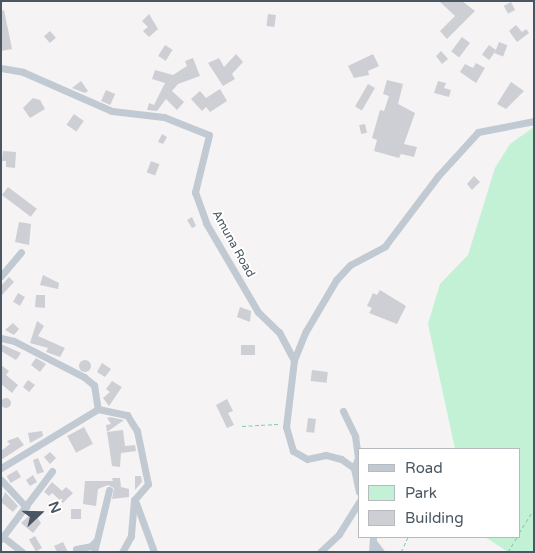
<!DOCTYPE html>
<html>
<head>
<meta charset="utf-8">
<style>
  body { margin:0 }
  #map { position:relative; width:535px; height:553px; overflow:hidden; background:#f5f3f3; font-family:"Varela Round",sans-serif }
  div>[style] { position:absolute }
  .green>* { inset:0; background:#c3f1d5 }
  .building>* { inset:0; background:#cdcfd5; transform-origin:0 0 }
  .round { border-radius:50% }
  .path>* { height:1px; margin-top:-0.5px; transform-origin:0; background:repeating-linear-gradient(90deg,#7ad0a6 0 4px,transparent 0 6.5px) }
  .street>* { height:7px; margin:-3.5px; padding:0 3.5px; transform-origin:3.5px; border-radius:3.5px; background:#c1cad2 }
  span { translate:-50% -50%; white-space:nowrap; text-align:center; line-height:1.15; -webkit-text-stroke:4px #fff; paint-order:stroke }
  .street-label { font-size:12px; color:#4a5661 }
  .frame { position:absolute; inset:0; border:2px solid #4a5661; pointer-events:none }
  .legend { position:absolute; left:358px; top:448px; width:162px; height:90px; box-sizing:border-box; background:#fff; border:1px solid #b7bbc0; margin:0; padding:6px 9px; list-style:none; font-size:15px; color:#4a5661 }
  .legend li { display:flex; align-items:center; gap:10px; height:25px }
  .legend b { width:25px; border:1px solid #b7bbc0 }
  .north { position:absolute; left:15px; top:488px; width:50px; height:50px; -webkit-text-stroke:4px #fff; paint-order:stroke; rotate:69deg; font-size:14px; font-weight:700; line-height:20px; text-align:center; color:#4a5661 }
  .north::after { content:''; display:block; margin:auto; width:18px; height:22px; background:#4a5661; clip-path:polygon(50% 0,100% 100%,50% 72%,0 100%) }
</style>
</head>
<body>
<div id="map">
  <div class="green">
    <div style="clip-path:polygon(534px 127px,534px 552px,508px 552px,485px 537px,519px 537px,519px 449px,455px 449px,428px 324px,440px 284px,468px 255px,495px 168px,510px 144px)"></div>
  </div>
  <div class="building">
    <div style="clip-path:polygon(439px 1px,462px 1px,475px 11px,447px 39px,440px 31px,455px 16px)"></div>
    <div style="left:511px;top:2px;width:9px;height:8px;rotate:63deg"></div>
    <div style="clip-path:polygon(4px 10px,12px 49px,1px 51px,1px 11px)"></div>
    <div style="clip-path:polygon(149px 14px,158px 29px,149px 37px,143px 31px,148px 27px,142px 21px)"></div>
    <div style="left:268px;top:14px;width:8px;height:12px;rotate:7deg"></div>
    <div style="clip-path:polygon(516px 25px,522px 32px,526px 29px,529px 33px,517px 42px,509px 31px)"></div>
    <div style="left:50px;top:31px;width:9px;height:8px;rotate:49deg"></div>
    <div style="left:462px;top:37px;width:10px;height:18px;rotate:37deg"></div>
    <div style="left:499px;top:42px;width:9px;height:12px;rotate:21deg"></div>
    <div style="left:165px;top:45px;width:9px;height:13px;rotate:32deg"></div>
    <div style="left:489px;top:45px;width:9px;height:12px;rotate:36deg"></div>
    <div style="clip-path:polygon(441px 51px,448px 59px,442px 64px,436px 56px)"></div>
    <div style="clip-path:polygon(236px 54px,243px 62px,232px 74px,235px 79px,223px 86px,208px 63px,219px 58px,224px 67px)"></div>
    <div style="clip-path:polygon(373px 54px,379px 66px,368px 71px,369px 75px,354px 78px,348px 66px)"></div>
    <div style="clip-path:polygon(193px 58px,200px 76px,178px 84px,172px 91px,184px 102px,177px 110px,166px 99px,157px 111px,147px 110px,149px 103px,154px 105px,165px 83px,152px 79px,155px 70px,173px 75px,187px 66px,185px 61px)"></div>
    <div style="clip-path:polygon(476px 63px,485px 68px,476px 83px,460px 72px,465px 64px,473px 68px)"></div>
    <div style="clip-path:polygon(387px 80px,403px 84px,398px 104px,415px 113px,404px 144px,417px 147px,414px 157px,401px 154px,399px 158px,374px 151px,377px 140px,372px 138px,380px 110px,384px 111px,389px 96px,383px 94px)"></div>
    <div style="clip-path:polygon(81px 81px,88px 91px,85px 93px,72px 88px)"></div>
    <div style="clip-path:polygon(438px 81px,446px 83px,444px 88px,451px 90px,449px 97px,434px 93px)"></div>
    <div style="clip-path:polygon(511px 82px,524px 91px,506px 109px,497px 104px)"></div>
    <div style="left:368px;top:84px;width:8px;height:26px;rotate:30deg"></div>
    <div style="clip-path:polygon(220px 89px,227px 101px,210px 112px,206px 107px,202px 111px,191px 99px,200px 91px,206px 98px)"></div>
    <div style="left:106px;top:90px;width:10px;height:12px;rotate:24deg"></div>
    <div style="clip-path:polygon(33px 98px,40px 100px,45px 109px,30px 118px,23px 108px)"></div>
    <div style="left:74px;top:114px;width:12px;height:13px;rotate:35deg"></div>
    <div style="left:365px;top:124px;width:9px;height:6px;rotate:77deg"></div>
    <div style="clip-path:polygon(162px 134px,167px 137px,163px 144px,158px 142px)"></div>
    <div style="clip-path:polygon(3px 151px,16px 152px,15px 168px,6px 167px,6px 161px,2px 161px)"></div>
    <div style="left:151px;top:161px;width:9px;height:12px;rotate:21deg"></div>
    <div style="clip-path:polygon(474px 176px,480px 182px,472px 190px,467px 184px)"></div>
    <div style="left:8px;top:187px;width:36px;height:10px;rotate:37deg"></div>
    <div style="clip-path:polygon(192px 217px,196px 226px,192px 228px,187px 220px)"></div>
    <div style="clip-path:polygon(19px 222px,31px 224px,29px 245px,15px 242px)"></div>
    <div style="clip-path:polygon(43px 275px,59px 283px,58px 289px,40px 285px)"></div>
    <div style="clip-path:polygon(9px 277px,14px 282px,1px 296px,1px 286px)"></div>
    <div style="clip-path:polygon(380px 290px,406px 306px,397px 324px,369px 313px,372px 308px,367px 306px,373px 293px,377px 295px)"></div>
    <div style="left:18px;top:293px;width:8px;height:10px;rotate:30deg"></div>
    <div style="clip-path:polygon(36px 295px,45px 295px,45px 308px,35px 307px)"></div>
    <div style="clip-path:polygon(240px 307px,251px 311px,250px 322px,237px 317px)"></div>
    <div style="clip-path:polygon(37px 321px,44px 326px,38px 336px,65px 348px,60px 357px,46px 352px,48px 348px,30px 343px)"></div>
    <div style="clip-path:polygon(13px 323px,19px 329px,14px 335px,5px 330px)"></div>
    <div style="clip-path:polygon(1px 344px,21px 353px,16px 360px,1px 351px)"></div>
    <div style="left:241px;top:345px;width:14px;height:10px"></div>
    <div style="clip-path:polygon(36px 358px,46px 364px,40px 372px,31px 365px)"></div>
    <div class="round" style="left:79px;top:360px;width:12px;height:12px"></div>
    <div style="clip-path:polygon(102px 363px,111px 369px,105px 377px,97px 372px)"></div>
    <div style="clip-path:polygon(1px 365px,9px 371px,6px 375px,18px 385px,12px 393px,1px 384px)"></div>
    <div style="left:312px;top:370px;width:16px;height:11px;rotate:7deg"></div>
    <div style="clip-path:polygon(28px 380px,35px 385px,29px 392px,23px 387px)"></div>
    <div style="clip-path:polygon(112px 381px,122px 387px,109px 406px,103px 398px,110px 392px,106px 389px)"></div>
    <div class="round" style="left:1px;top:398px;width:10px;height:10px"></div>
    <div style="clip-path:polygon(227px 399px,233px 411px,228px 413px,234px 425px,227px 428px,216px 405px)"></div>
    <div style="clip-path:polygon(110px 417px,124px 420px,107px 432px,123px 430px,125px 446px,135px 445px,136px 451px,121px 453px,120px 467px,112px 466px,106px 425px,111px 424px,107px 418px)"></div>
    <div style="left:308px;top:418px;width:8px;height:14px;rotate:7deg"></div>
    <div style="left:84px;top:427px;width:19px;height:19px;rotate:62deg"></div>
    <div style="clip-path:polygon(42px 431px,43px 436px,30px 443px,28px 433px)"></div>
    <div style="clip-path:polygon(18px 437px,24px 445px,1px 460px,1px 451px,10px 444px,7px 441px)"></div>
    <div style="clip-path:polygon(50px 452px,56px 458px,50px 464px,44px 457px)"></div>
    <div style="clip-path:polygon(38px 458px,44px 472px,37px 474px,33px 460px)"></div>
    <div style="left:17px;top:470px;width:8px;height:12px;rotate:60deg"></div>
    <div style="clip-path:polygon(33px 475px,37px 482px,30px 486px,26px 480px)"></div>
    <div style="clip-path:polygon(135px 476px,141px 476px,142px 482px,135px 490px)"></div>
    <div style="clip-path:polygon(112px 478px,120px 478px,121px 487px,129px 489px,129px 497px,112px 499px,114px 488px,108px 485px,98px 489px,96px 506px,83px 504px,85px 481px,113px 481px)"></div>
    <div style="clip-path:polygon(52px 482px,62px 491px,66px 487px,73px 493px,63px 503px,52px 493px,49px 496px,44px 492px)"></div>
    <div style="clip-path:polygon(5px 492px,18px 506px,13px 512px,1px 502px)"></div>
    <div style="left:71px;top:509px;width:10px;height:10px"></div>
    <div style="clip-path:polygon(33px 512px,41px 523px,33px 533px,21px 523px)"></div>
    <div style="left:35px;top:536px;width:14px;height:7px;rotate:60deg"></div>
    <div style="clip-path:polygon(63px 542px,68px 552px,57px 552px,54px 546px)"></div>
  </div>
  <div class="path">
    <div style="left:242px;top:426px;width:36px;rotate:-3deg"></div>
    <div style="left:519px;top:533px;width:28px;rotate:-58deg"></div>
    <div style="left:401px;top:552px;width:17px;rotate:-65deg"></div>
    <div style="left:508px;top:552px;width:17px;rotate:-59deg"></div>
  </div>
  <div class="street">
    <div style="left:1px;top:68px;width:22px;rotate:10deg"></div>
    <div style="left:23px;top:72px;width:97px;rotate:23.7deg"></div>
    <div style="left:112px;top:111px;width:52px;rotate:6.6deg"></div>
    <div style="left:164px;top:117px;width:48px;rotate:21.8deg"></div>
    <div style="left:209px;top:135px;width:59px;rotate:103.8deg"></div>
    <div style="left:195px;top:192px;width:33px;rotate:70deg"></div>
    <div style="left:206px;top:223px;width:103px;rotate:59.7deg"></div>
    <div style="left:258px;top:312px;width:29px;rotate:44deg"></div>
    <div style="left:279px;top:332px;width:32px;rotate:62deg"></div>
    <div style="left:1px;top:276px;width:31px;rotate:-50deg"></div>
    <div style="left:1px;top:338px;width:13px;rotate:13deg"></div>
    <div style="left:14px;top:341px;width:79px;rotate:27.2deg"></div>
    <div style="left:84px;top:377px;width:13px;rotate:39deg"></div>
    <div style="left:94px;top:385px;width:24px;rotate:81deg"></div>
    <div style="left:98px;top:409px;width:30px;rotate:12deg"></div>
    <div style="left:127px;top:415px;width:19px;rotate:58deg"></div>
    <div style="left:137px;top:431px;width:54px;rotate:78.3deg"></div>
    <div style="left:148px;top:484px;width:21px;rotate:131deg"></div>
    <div style="left:134px;top:500px;width:36px;rotate:95deg"></div>
    <div style="left:131px;top:536px;width:18px;rotate:119deg"></div>
    <div style="left:343px;top:411px;width:28px;rotate:64deg"></div>
    <div style="left:355px;top:436px;width:22px;rotate:82deg"></div>
    <div style="left:358px;top:458px;width:11px;rotate:112deg"></div>
    <div style="left:1px;top:468px;width:114px;rotate:-31.3deg"></div>
    <div style="left:1px;top:480px;width:37px;rotate:47deg"></div>
    <div style="left:359px;top:492px;width:25px;rotate:-102deg"></div>
    <div style="left:354px;top:468px;width:16px;rotate:-145deg"></div>
    <div style="left:341px;top:459px;width:16px;rotate:-165deg"></div>
    <div style="left:326px;top:455px;width:19px;rotate:168deg"></div>
    <div style="left:307px;top:459px;width:16px;rotate:-150deg"></div>
    <div style="left:293px;top:451px;width:25px;rotate:-106deg"></div>
    <div style="left:286px;top:427px;width:67px;rotate:-83.2deg"></div>
    <div style="left:294px;top:360px;width:31px;rotate:-68deg"></div>
    <div style="left:306px;top:331px;width:59px;rotate:-59.5deg"></div>
    <div style="left:336px;top:280px;width:21px;rotate:-47deg"></div>
    <div style="left:350px;top:265px;width:40px;rotate:-28deg"></div>
    <div style="left:385px;top:246px;width:88px;rotate:-52.9deg"></div>
    <div style="left:438px;top:176px;width:59px;rotate:-47.7deg"></div>
    <div style="left:478px;top:132px;width:57px;rotate:-11.1deg"></div>
    <div style="left:136px;top:503px;width:52px;rotate:69.8deg"></div>
    <div style="left:3px;top:537px;width:24px;rotate:38deg"></div>
    <div style="left:1px;top:539px;width:85px;rotate:-53.1deg"></div>
    <div style="left:374px;top:543px;width:11px;rotate:52deg"></div>
    <div style="left:76px;top:549px;width:15px;rotate:-11deg"></div>
    <div style="left:91px;top:546px;width:8px;rotate:-45deg"></div>
    <div style="left:94px;top:552px;width:64px;rotate:-76.4deg"></div>
    <div style="left:320px;top:552px;width:26px;rotate:-43deg"></div>
    <div style="left:339px;top:534px;width:38px;rotate:-58deg"></div>
    <div style="left:372px;top:552px;width:15px;rotate:-86deg"></div>
  </div>
  <div class="street-label">
    <span style="left:233px;top:244px;rotate:61deg">Amuna Road</span>
  </div>
  <div class="frame"></div>
  <ul class="legend">
  <li><b style="height:6px;background:#c1cad2"></b>Road</li>
  <li><b style="height:14px;background:#c3f1d5"></b>Park</li>
  <li><b style="height:14px;background:#cdcfd5"></b>Building</li>
  </ul>
  <div class="north">N</div>
</div>
</body>
</html>
